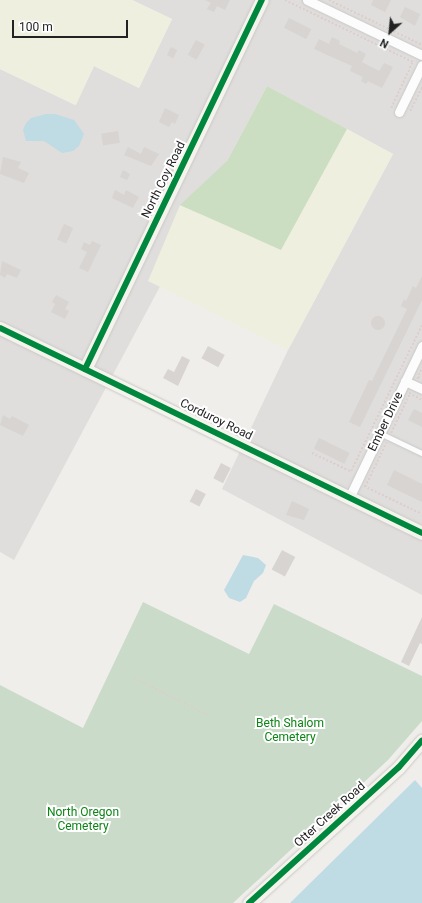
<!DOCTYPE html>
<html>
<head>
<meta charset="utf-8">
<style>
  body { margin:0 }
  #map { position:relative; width:422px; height:903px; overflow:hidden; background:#f0eeeb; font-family:Roboto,sans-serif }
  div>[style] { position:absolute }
  .residential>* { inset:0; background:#dfdedc }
  .farmland>* { inset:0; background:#efefdf }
  .forest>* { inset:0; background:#cbdec1 }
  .cemetery>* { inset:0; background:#cadbca }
  .water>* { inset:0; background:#bfdbe3 }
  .building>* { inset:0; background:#d7d4d2; transform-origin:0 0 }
  .round { border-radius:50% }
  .path>* { height:1.5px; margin-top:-0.75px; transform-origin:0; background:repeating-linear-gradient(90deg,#dccecd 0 2px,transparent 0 4px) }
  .roads { filter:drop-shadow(0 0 1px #c9c8c7) drop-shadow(0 0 1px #c9c8c7) }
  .lane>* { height:4.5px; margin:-2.25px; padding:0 2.25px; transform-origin:2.25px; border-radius:2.25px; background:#fdfcfc }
  .street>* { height:9px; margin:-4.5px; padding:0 4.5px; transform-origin:4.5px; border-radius:4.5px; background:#fdfcfc }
  .secondary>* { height:13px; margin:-6.5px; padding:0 6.5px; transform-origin:6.5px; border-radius:6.5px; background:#f4f4ed }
  .cycleway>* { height:6px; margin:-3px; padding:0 3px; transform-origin:3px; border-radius:3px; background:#00873e }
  span { translate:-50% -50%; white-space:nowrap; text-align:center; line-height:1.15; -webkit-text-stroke:4px #fff; paint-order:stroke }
  .street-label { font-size:12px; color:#222 }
  .park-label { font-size:12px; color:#0c8416 }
  .north { position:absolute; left:370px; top:12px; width:40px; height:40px; -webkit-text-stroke:3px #fff; paint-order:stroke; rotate:207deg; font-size:11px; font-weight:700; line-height:16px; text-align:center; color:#222 }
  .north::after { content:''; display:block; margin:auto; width:14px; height:18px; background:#222; clip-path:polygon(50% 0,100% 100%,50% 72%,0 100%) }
  .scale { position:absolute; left:12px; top:20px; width:116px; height:18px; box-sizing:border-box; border:2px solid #222; border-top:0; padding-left:5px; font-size:12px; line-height:14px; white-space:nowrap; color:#222; -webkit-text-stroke:3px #fff; paint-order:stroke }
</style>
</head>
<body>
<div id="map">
  <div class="residential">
    <div style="clip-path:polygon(132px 0,422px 0,422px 595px,222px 489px,288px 350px,393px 154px,267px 86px,14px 560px,0 552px,0 69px,75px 105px,94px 66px,139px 88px,172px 19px)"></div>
  </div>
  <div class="farmland">
    <div style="clip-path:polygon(0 0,132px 0,172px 19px,139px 88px,94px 66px,76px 105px,0 69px)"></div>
    <div style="clip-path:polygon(347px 129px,393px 154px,288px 350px,148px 281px,180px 205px,281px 250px)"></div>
  </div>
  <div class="forest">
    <div style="clip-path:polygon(267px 86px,347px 129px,281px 250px,180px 205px,227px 161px)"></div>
  </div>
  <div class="cemetery">
    <div style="clip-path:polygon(143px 602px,249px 654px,274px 604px,422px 676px,422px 721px,388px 760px,233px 903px,0 903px,0 685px,83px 728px)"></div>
  </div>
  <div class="water">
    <div style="clip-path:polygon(46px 114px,55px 114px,74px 120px,84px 134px,79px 146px,73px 151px,62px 153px,44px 141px,26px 141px,23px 130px,26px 123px,31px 118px)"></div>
    <div style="clip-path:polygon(243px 555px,258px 558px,266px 565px,263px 573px,254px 581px,246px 598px,240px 602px,229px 598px,224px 590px)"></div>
    <div style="clip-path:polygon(415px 780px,422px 788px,422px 903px,290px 903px)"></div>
  </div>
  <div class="building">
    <div style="clip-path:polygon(205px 0,230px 0,225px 10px,217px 6px,214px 12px,207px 9px,211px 3px)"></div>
    <div style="clip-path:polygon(373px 0,391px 0,385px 12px,371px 5px)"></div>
    <div style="clip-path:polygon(405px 7px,420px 14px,415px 26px,400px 17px)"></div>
    <div style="left:289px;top:18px;width:25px;height:11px;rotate:27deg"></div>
    <div style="clip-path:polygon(332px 37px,340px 41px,339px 44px,357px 53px,359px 50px,366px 54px,362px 62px,379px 71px,384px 63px,393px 67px,382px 88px,368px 81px,366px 84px,361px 81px,363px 77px,350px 71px,352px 66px,314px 49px,319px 39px,329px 44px)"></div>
    <div style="left:196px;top:40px;width:10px;height:17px;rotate:29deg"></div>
    <div style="left:171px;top:47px;width:7px;height:9px;rotate:27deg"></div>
    <div style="clip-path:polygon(165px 108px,179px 115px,175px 124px,172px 122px,169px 127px,159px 122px)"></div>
    <div style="left:118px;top:131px;width:12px;height:17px;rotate:81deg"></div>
    <div style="clip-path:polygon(128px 147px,141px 154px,144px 147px,159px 154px,151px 166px,124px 155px)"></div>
    <div style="clip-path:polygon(3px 157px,21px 162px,18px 168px,29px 173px,24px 183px,0 174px)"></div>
    <div style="clip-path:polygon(123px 170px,130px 174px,127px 180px,120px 177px)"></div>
    <div style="clip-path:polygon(115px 190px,124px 195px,126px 190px,139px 197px,133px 208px,112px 198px)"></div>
    <div style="left:64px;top:224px;width:10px;height:17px;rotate:24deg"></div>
    <div style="clip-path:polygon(92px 241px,101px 245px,88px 272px,79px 268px,87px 252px,81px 249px,84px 242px,90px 245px)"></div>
    <div style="clip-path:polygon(2px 261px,21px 270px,17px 278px,7px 274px,5px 278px,0 275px)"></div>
    <div style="clip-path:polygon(422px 276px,422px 300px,360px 427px,349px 422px,369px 380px,372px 381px,407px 309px,401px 306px,404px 299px,406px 301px,413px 286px,416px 288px)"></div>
    <div style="clip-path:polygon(56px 295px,69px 302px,65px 309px,69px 311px,65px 319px,51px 312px,55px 304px,52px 302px)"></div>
    <div class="round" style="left:371px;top:316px;width:14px;height:14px"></div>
    <div style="left:208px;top:346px;width:19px;height:14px;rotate:28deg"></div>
    <div style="clip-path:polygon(182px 356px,190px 360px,178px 386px,163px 378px,168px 369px,174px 372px)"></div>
    <div style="clip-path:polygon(414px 409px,422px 413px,422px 427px,408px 420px)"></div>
    <div style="clip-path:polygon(3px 415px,10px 419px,12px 416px,29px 425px,23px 436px,0 425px)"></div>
    <div style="left:319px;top:438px;width:34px;height:12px;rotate:26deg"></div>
    <div style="left:221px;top:463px;width:11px;height:17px;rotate:27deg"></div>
    <div style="clip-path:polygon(394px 470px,422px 484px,422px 502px,387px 485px)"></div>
    <div style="left:196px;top:489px;width:11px;height:14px;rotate:27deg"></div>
    <div style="clip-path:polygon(292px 501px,309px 509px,304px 520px,286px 515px)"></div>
    <div style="left:282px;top:550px;width:15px;height:22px;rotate:28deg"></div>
    <div style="clip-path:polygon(422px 617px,422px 644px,420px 643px,409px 666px,401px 662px)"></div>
  </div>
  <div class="path">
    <div style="left:285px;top:0;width:142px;rotate:25.8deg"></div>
    <div style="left:329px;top:0;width:103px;rotate:25.8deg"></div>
    <div style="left:391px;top:108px;width:52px;rotate:-64.9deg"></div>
    <div style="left:410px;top:111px;width:27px;rotate:-63deg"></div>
    <div style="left:418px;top:377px;width:4px;rotate:27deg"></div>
    <div style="left:417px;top:379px;width:12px;rotate:-66deg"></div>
    <div style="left:409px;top:393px;width:15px;rotate:28deg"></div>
    <div style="left:391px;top:433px;width:44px;rotate:-64.6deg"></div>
    <div style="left:312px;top:453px;width:44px;rotate:25.4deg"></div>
    <div style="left:351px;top:471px;width:162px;rotate:-64.1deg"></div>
    <div style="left:364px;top:486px;width:64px;rotate:25.8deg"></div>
    <div style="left:365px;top:487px;width:49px;rotate:-64.5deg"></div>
    <div style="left:134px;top:678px;width:83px;rotate:26.6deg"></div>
    <div style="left:307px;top:720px;width:21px;rotate:25deg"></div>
  </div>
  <div class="roads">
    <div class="lane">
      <div style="left:380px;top:433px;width:47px;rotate:25.5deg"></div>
    </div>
    <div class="street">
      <div style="left:307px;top:0;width:127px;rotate:25.6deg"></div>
      <div style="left:399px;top:112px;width:52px;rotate:-63.9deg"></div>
      <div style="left:405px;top:381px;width:19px;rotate:25deg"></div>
      <div style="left:349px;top:498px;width:169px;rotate:-64.3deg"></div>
    </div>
    <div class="secondary">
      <div style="left:0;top:328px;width:469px;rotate:25.9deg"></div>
      <div style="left:85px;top:369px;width:409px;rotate:-64.4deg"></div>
      <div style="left:249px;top:903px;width:202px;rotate:-42.2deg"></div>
      <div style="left:399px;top:767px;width:35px;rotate:-49deg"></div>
    </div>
  </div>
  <div class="cycleway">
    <div style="left:0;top:328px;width:469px;rotate:25.9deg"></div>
    <div style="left:85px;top:369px;width:409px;rotate:-64.4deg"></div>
    <div style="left:249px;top:903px;width:202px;rotate:-42.2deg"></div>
    <div style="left:399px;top:767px;width:35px;rotate:-49deg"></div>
  </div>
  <div class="street-label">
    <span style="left:164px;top:180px;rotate:-64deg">North Coy Road</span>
    <span style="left:216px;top:420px;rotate:26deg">Corduroy Road</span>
    <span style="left:386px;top:422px;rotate:-64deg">Ember Drive</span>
    <span style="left:330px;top:815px;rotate:-42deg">Otter Creek Road</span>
  </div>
  <div class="park-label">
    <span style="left:290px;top:731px">Beth Shalom<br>Cemetery</span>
    <span style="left:83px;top:820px">North Oregon<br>Cemetery</span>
  </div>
  <div class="north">N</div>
  <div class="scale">100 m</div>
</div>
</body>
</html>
